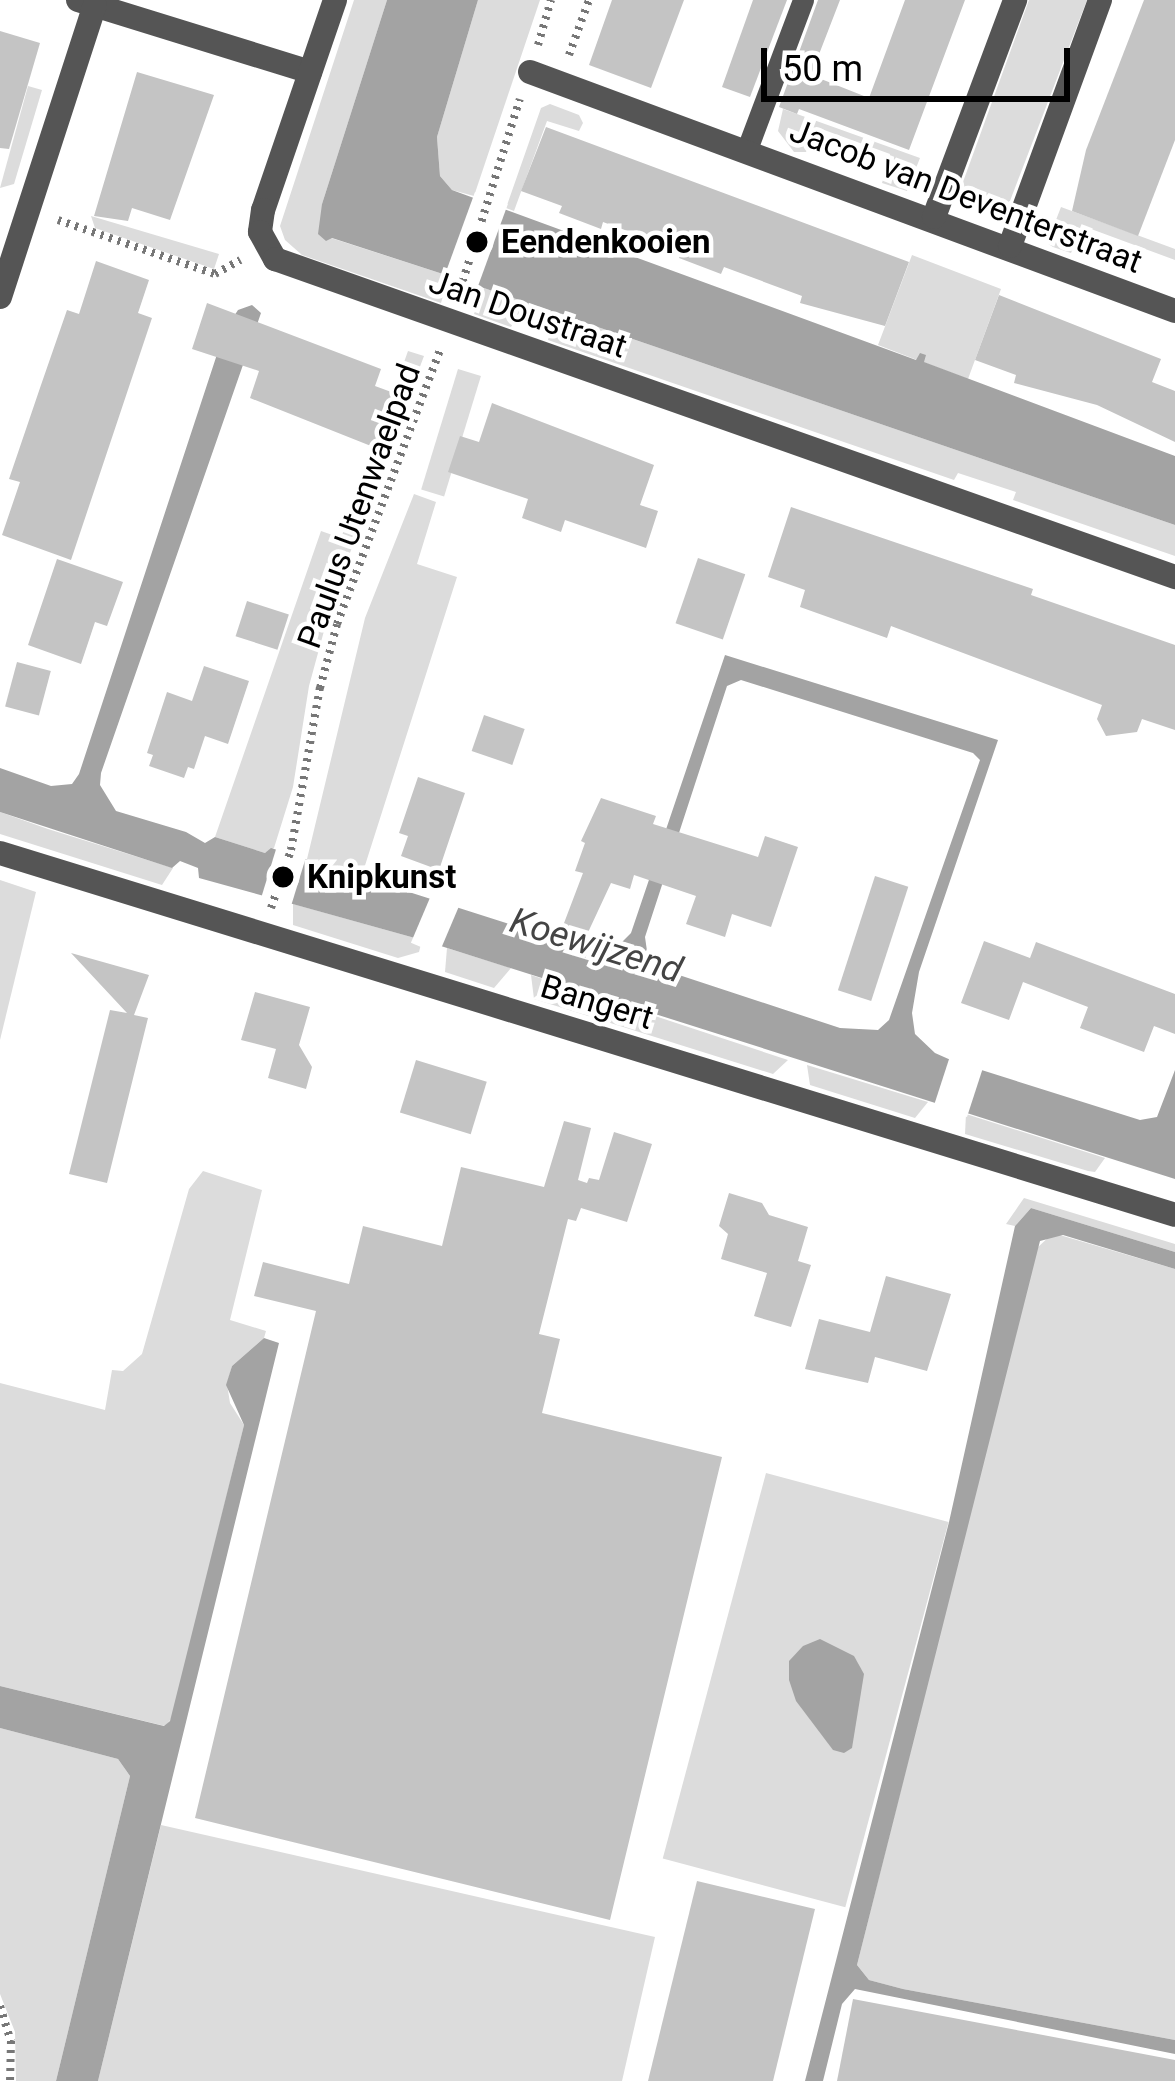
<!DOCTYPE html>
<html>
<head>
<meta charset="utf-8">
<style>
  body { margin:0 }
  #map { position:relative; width:1175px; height:2081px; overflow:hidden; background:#fff; font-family:Roboto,sans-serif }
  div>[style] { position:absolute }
  .green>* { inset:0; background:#dcdcdc; transform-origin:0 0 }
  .water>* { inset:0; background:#a3a3a3 }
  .pier>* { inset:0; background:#fff; transform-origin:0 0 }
  .building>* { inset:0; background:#c4c4c4; transform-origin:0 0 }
  .path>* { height:8px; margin-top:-4px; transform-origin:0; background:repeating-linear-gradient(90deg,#777 0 3px,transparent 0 9px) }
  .lane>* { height:21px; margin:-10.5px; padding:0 10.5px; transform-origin:10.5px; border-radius:10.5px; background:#555 }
  .street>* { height:24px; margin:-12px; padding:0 12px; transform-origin:12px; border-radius:12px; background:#555 }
  .dots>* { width:33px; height:33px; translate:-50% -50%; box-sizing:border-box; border:6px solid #fff; border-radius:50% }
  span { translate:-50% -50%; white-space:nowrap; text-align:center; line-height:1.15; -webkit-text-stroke:9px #fff; paint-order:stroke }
  .street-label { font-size:33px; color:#000 }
  .poi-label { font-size:33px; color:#000; font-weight:700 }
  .left { translate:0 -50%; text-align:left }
  .water-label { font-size:36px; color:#444; font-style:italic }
  .scale { position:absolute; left:761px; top:48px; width:309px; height:54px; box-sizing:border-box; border:6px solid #000; border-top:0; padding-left:15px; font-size:36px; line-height:42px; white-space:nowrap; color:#000; -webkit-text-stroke:9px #fff; paint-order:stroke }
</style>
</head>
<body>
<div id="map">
  <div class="green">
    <div style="clip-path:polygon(354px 0,387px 0,322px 204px,331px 238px,449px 276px,441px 303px,302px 255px,285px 240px,280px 226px)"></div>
    <div style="clip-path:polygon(478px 0,540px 0,474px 196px,452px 190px,440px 176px,437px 137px)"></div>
    <div style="clip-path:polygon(1029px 0,1087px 0,1005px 214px,959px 193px)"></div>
    <div style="clip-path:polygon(28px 86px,42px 90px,14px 184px,0 188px)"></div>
    <div style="clip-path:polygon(550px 104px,579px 115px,583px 123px,579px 131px,547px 121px,514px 211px,506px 208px,541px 108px)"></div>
    <div style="clip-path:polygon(783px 109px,920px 158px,907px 191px,882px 183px,890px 154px,816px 127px,806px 152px,794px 152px,778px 131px)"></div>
    <div style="clip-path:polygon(1061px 207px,1175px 249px,1175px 260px,1083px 226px,1071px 253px,1053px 247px,1047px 243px)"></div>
    <div style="clip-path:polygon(91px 216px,219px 254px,214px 269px,95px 228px)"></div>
    <div style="clip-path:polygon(912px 255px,1001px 289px,968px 379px,923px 362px,925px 356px,917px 360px,878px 345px)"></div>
    <div style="clip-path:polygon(484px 288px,1175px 525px,1175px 556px,1013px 500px,1016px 492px,958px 473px,954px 480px,548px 340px,550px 332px,515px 320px,511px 327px,474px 314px)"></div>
    <div style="clip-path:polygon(408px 351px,424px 356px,333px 598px,309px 686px,293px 787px,274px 848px,265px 853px,215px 837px,321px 531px,341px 538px)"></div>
    <div style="left:458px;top:369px;width:24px;height:126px;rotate:17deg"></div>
    <div style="clip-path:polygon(414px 494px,436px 502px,417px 564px,457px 577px,361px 878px,307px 859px,365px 618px)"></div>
    <div style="clip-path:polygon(0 812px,48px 829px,173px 868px,162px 885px,0 834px)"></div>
    <div style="clip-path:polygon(0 880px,36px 892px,0 1040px)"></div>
    <div style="clip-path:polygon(293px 904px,422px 940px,419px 952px,398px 958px,293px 925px)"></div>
    <div style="clip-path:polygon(447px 948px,511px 968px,494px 988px,445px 972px)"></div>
    <div style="clip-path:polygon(531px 975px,788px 1060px,773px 1074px,534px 999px)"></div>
    <div style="clip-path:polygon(807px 1065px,928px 1102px,915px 1118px,810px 1085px)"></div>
    <div style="clip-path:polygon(966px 1114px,1105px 1158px,1095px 1172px,1088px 1171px,965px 1134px)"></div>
    <div style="clip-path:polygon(203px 1171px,262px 1190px,230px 1320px,266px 1331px,264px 1338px,232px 1366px,227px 1384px,230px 1403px,244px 1425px,172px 1718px,165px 1726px,0 1686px,0 1383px,105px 1410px,112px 1370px,123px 1371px,142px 1354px,189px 1189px)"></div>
    <div style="clip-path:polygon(1024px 1198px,1175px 1244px,1175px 1252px,1031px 1208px,1015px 1226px,1006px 1224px)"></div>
    <div style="clip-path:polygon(1053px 1233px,1175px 1269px,1175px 2040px,903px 1989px,869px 1980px,857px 1965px,1036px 1249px)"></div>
    <div style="left:766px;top:1473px;width:189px;height:399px;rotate:15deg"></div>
    <div style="clip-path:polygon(0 1728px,118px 1759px,130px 1776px,56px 2081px,16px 2081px,15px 2032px,0 1994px)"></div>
    <div style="clip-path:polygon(161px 1825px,655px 1937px,622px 2081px,98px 2081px)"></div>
  </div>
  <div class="water">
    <div style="clip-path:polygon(387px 0,478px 0,437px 137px,440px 176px,452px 190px,916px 360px,920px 353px,926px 355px,924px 362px,1175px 456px,1175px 525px,449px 276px,332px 238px,326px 241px,318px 234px,322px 204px)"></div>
    <div style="clip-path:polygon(evenodd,252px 305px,261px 313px,101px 773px,100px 785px,116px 811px,186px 832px,205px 843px,215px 837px,265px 853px,271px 848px,594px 951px,618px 946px,631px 933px,725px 655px,998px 740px,919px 972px,912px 1013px,915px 1034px,935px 1053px,953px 1061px,1140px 1120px,1157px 1117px,1175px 1070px,1175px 1179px,422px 940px,199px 878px,198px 868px,180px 861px,172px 868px,0 812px,0 768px,51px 786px,72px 784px,79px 774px,225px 330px,238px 310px,252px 305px,741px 680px,973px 753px,980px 760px,889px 1020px,878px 1030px,840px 1028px,679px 975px,659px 968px,647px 951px,645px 937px,727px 686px,741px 680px)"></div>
    <div style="clip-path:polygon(1031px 1208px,1175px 1252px,1175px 1269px,1063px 1235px,1040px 1241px,857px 1965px,869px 1980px,903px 1989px,1175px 2040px,1175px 2054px,855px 1989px,842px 2004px,823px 2081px,805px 2081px,949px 1522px,1015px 1226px)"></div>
    <div style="clip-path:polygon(264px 1338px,279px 1343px,98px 2081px,56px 2081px,130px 1776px,118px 1759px,0 1728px,0 1686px,164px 1726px,170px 1721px,244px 1425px,226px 1385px,232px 1366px)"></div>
    <div style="clip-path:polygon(820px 1639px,854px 1656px,864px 1674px,852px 1748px,844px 1753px,833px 1750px,796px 1701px,789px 1680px,789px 1661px,803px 1646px)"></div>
  </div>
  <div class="pier">
    <div style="left:475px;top:192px;width:35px;height:91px;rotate:20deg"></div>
    <div style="left:277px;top:846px;width:31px;height:56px;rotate:17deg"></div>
    <div style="left:432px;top:893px;width:30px;height:54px;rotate:23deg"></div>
    <div style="left:951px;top:1053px;width:35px;height:56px;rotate:18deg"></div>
  </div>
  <div class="building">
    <div style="clip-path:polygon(612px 0,684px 0,651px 88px,589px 65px)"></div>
    <div style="clip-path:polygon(753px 0,787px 0,750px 97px,722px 87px)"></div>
    <div style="clip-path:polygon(818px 0,840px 0,811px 75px,869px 98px,905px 0,965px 0,909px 150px,799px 109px,797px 114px,779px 107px)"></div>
    <div style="clip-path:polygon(1144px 0,1175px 0,1175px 140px,1138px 236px,1072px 211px,1086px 150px)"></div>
    <div style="clip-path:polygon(0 31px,40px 43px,9px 149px,0 148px)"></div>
    <div style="clip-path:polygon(137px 72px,214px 95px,170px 220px,132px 208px,128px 221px,94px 216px)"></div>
    <div style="clip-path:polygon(546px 127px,909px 262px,885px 326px,800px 303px,802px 296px,724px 267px,721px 274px,679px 258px,682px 251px,603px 222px,601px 229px,559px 213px,562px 206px,521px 191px)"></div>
    <div style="clip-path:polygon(96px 261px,149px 280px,138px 313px,152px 318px,71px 560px,2px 535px,20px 482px,9px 479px,41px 385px,67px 310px,79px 314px)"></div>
    <div style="clip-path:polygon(999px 295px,1161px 359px,1152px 382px,1175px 391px,1175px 442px,1097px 405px,1014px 383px,1016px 375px,975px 360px)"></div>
    <div style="clip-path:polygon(207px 303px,381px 369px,375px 386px,394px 393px,376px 448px,250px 398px,259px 371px,192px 349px)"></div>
    <div style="clip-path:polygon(492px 403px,654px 465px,640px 505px,658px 511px,646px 548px,565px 520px,561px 532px,522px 518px,528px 499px,448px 472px,460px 436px,479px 442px)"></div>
    <div style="clip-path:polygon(791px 507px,1033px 589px,1031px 595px,1175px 645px,1175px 730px,1142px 719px,1137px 732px,1106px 736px,1097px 719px,1102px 705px,891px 626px,887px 638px,800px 607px,805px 590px,768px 577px)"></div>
    <div style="left:698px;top:558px;width:50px;height:69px;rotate:19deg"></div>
    <div style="clip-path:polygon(57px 559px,123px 582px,107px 626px,95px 622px,81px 664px,28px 645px)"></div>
    <div style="left:247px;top:601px;width:44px;height:37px;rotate:18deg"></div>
    <div style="left:17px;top:662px;width:35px;height:46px;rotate:15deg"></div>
    <div style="clip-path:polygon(204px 666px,249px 681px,228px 744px,205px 736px,194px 769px,188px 767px,184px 778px,149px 766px,153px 755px,147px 753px,167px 692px,192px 701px)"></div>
    <div style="left:484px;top:715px;width:43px;height:38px;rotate:19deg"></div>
    <div style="clip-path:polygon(418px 777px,465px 793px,439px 870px,401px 856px,408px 836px,399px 833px)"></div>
    <div style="clip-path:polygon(601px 798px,656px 816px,653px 824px,758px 857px,765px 836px,798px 847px,771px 927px,732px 914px,725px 937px,686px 924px,696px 896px,634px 875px,630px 889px,611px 883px,584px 941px,561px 931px,583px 873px,575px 871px,585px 843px,581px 841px)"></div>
    <div style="left:875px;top:876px;width:35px;height:120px;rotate:18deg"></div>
    <div style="clip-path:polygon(984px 941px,1030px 958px,1036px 942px,1175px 994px,1175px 1034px,1154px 1026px,1144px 1052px,1080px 1028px,1088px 1007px,1023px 982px,1009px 1020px,961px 1003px)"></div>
    <div style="clip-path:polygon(71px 953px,149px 975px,134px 1015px,148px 1018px,107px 1183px,69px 1174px,110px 1010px,127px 1013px)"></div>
    <div style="clip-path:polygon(255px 992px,310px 1007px,299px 1045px,312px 1067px,306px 1089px,268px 1078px,276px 1049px,241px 1040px)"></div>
    <div style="left:416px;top:1060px;width:74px;height:55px;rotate:17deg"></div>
    <div style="clip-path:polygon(564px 1121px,591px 1128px,578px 1180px,587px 1183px,589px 1178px,599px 1180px,614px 1132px,652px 1144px,627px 1222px,581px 1208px,576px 1221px,568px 1219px,539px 1334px,560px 1339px,542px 1413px,722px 1457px,610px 1920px,195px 1818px,316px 1311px,254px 1296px,263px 1262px,349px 1284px,363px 1226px,442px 1246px,461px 1167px,544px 1187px)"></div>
    <div style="clip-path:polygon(729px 1193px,762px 1203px,769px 1215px,808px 1227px,798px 1261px,811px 1265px,791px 1327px,754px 1316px,767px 1273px,721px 1259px,728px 1234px,719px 1226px)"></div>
    <div style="clip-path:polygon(886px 1276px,951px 1294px,927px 1371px,875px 1357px,868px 1383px,805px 1369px,819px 1319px,870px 1332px)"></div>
    <div style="clip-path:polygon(697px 1881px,815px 1909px,773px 2081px,648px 2081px)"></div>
    <div style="clip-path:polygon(853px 1999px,1175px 2060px,1175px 2081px,837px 2081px)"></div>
  </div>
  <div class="path">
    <div style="left:538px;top:45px;width:47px;rotate:-73.9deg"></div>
    <div style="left:569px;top:55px;width:59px;rotate:-70deg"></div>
    <div style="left:58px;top:220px;width:166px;rotate:19deg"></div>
    <div style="left:215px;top:274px;width:29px;rotate:-29deg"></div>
    <div style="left:460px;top:290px;width:200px;rotate:-72.6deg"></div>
    <div style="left:271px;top:908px;width:61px;rotate:-71deg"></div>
    <div style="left:291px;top:850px;width:165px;rotate:-79.9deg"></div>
    <div style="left:320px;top:688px;width:66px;rotate:-75.1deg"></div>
    <div style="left:337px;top:624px;width:293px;rotate:-69.4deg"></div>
    <div style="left:0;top:2006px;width:37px;rotate:73deg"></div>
    <div style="left:11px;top:2041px;width:40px;rotate:91.4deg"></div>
  </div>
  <div class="lane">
    <div style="left:747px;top:149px;width:159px;rotate:-69.4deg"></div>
  </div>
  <div class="street">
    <div style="left:78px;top:0;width:243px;rotate:17.2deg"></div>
    <div style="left:335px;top:0;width:222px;rotate:108.9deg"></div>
    <div style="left:263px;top:210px;width:22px;rotate:98deg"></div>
    <div style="left:260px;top:232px;width:31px;rotate:61deg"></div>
    <div style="left:275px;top:259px;width:955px;rotate:19.46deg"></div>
    <div style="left:530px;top:72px;width:688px;rotate:20.33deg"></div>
    <div style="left:934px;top:217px;width:232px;rotate:-69.5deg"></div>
    <div style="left:1010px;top:246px;width:262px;rotate:-69.9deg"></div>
    <div style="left:0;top:297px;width:307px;rotate:-72deg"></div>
    <div style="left:0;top:853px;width:1229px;rotate:17.12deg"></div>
  </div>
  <div class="dots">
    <div style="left:477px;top:242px;background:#000"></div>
    <div style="left:283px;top:877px;background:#000"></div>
  </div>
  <div class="street-label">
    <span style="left:966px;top:196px;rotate:21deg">Jacob van Deventerstraat</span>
    <span style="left:528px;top:314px;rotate:19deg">Jan Doustraat</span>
    <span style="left:359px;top:506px;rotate:-70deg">Paulus Utenwaelpad</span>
    <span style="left:597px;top:1002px;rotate:17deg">Bangert</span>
  </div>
  <div class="poi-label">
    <span class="left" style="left:501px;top:242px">Eendenkooien</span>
    <span class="left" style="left:307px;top:877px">Knipkunst</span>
  </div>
  <div class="water-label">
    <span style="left:596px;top:946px;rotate:17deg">Koewijzend</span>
  </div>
  <div class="scale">50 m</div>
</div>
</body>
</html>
